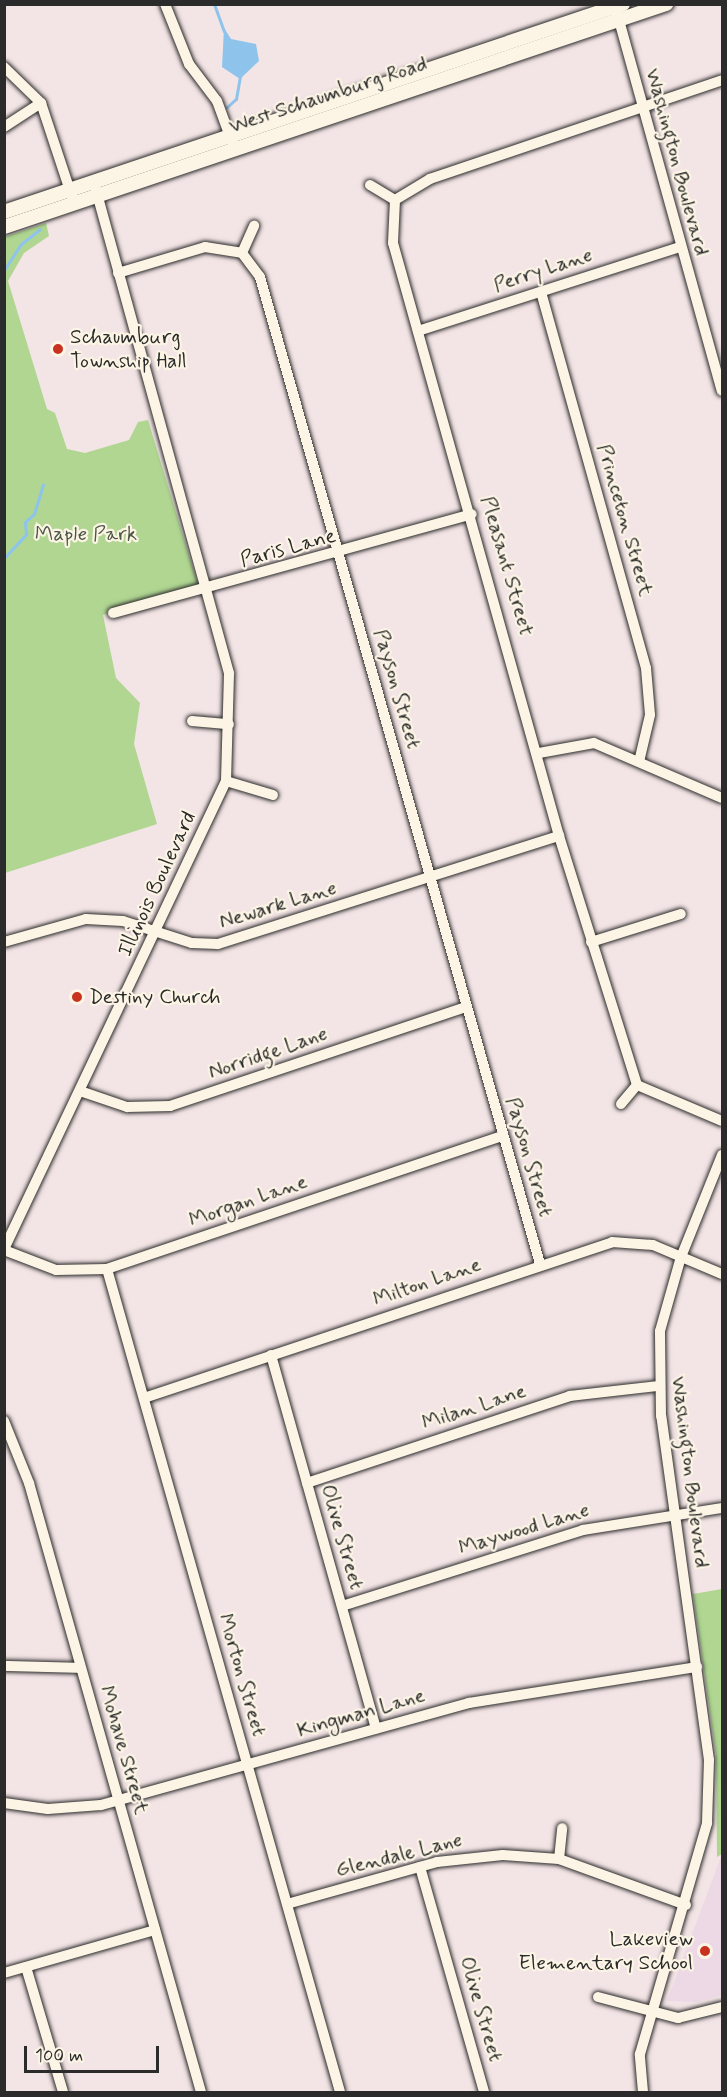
<!DOCTYPE html>
<html>
<head>
<meta charset="utf-8">
<style>
  body { margin:0 }
  #map { position:relative; width:727px; height:2097px; overflow:hidden; background:#f3e4e5; font-family:Mynerve,sans-serif }
  div>[style] { position:absolute }
  .built>* { inset:0; background:#edd8e5 }
  .green>* { inset:0; background:#b0d692 }
  .water>* { inset:0; background:#8ec4ec }
  .stream>* { height:3px; margin:-1.5px; padding:0 1.5px; transform-origin:1.5px; border-radius:1.5px; background:#8ec4ec }
  .roads { filter:drop-shadow(0 0 2px #2b2b2b) drop-shadow(0 0 2px #2b2b2b) }
  .minor>* { height:10px; margin:-5px; padding:0 5px; transform-origin:5px; border-radius:5px; background:#fcf5e5 }
  .major>* { height:14px; margin:-7px; padding:0 7px; transform-origin:7px; border-radius:7px; background:#fcf5e5 }
  .dots>* { width:16px; height:16px; translate:-50% -50%; box-sizing:border-box; border:3px solid #fcf5e5; border-radius:50% }
  span { translate:-50% -50%; white-space:nowrap; text-align:center; line-height:1.15; -webkit-text-stroke:4.5px #fcf5e5; paint-order:stroke }
  .street-label { font-size:21px; color:#2b2b2b }
  .poi-label { font-size:21px; color:#2b2b2b }
  .left { translate:0 -50%; text-align:left }
  .right { translate:-100% -50%; text-align:right }
  .park-label { font-size:21px; color:#4c5645 }
  .frame { position:absolute; inset:0; border:6px solid #2b2b2b; pointer-events:none }
  .scale { position:absolute; left:24px; top:2046px; width:135px; height:27px; box-sizing:border-box; border:3px solid #2b2b2b; border-top:0; padding-left:8px; font-size:18px; line-height:21px; white-space:nowrap; color:#2b2b2b; -webkit-text-stroke:4px #fcf5e5; paint-order:stroke }
</style>
</head>
<body>
<div id="map">
  <div class="built">
    <div style="clip-path:polygon(722px 1854px,722px 1995px,697px 2002px,667px 2001px)"></div>
  </div>
  <div class="green">
    <div style="clip-path:polygon(46px 223px,49px 236px,24px 253px,8px 281px,47px 409px,55px 413px,67px 449px,85px 453px,129px 440px,138px 422px,148px 420px,199px 588px,103px 615px,116px 678px,140px 703px,134px 744px,157px 824px,5px 873px,4px 237px)"></div>
    <div style="clip-path:polygon(722px 1589px,722px 1854px,717px 1857px,716px 1755px,693px 1594px)"></div>
  </div>
  <div class="water">
    <div style="clip-path:polygon(224px 28px,231px 39px,256px 44px,259px 61px,240px 79px,222px 67px)"></div>
  </div>
  <div class="stream">
    <div style="left:214px;top:4px;width:29px;rotate:70deg"></div>
    <div style="left:227px;top:107px;width:12px;rotate:-42deg"></div>
    <div style="left:236px;top:99px;width:23px;rotate:-80deg"></div>
    <div style="left:4px;top:270px;width:31px;rotate:-57deg"></div>
    <div style="left:21px;top:244px;width:24px;rotate:-38deg"></div>
    <div style="left:4px;top:558px;width:33px;rotate:-47deg"></div>
    <div style="left:26px;top:534px;width:12px;rotate:-95deg"></div>
    <div style="left:25px;top:522px;width:12px;rotate:-42deg"></div>
    <div style="left:34px;top:514px;width:31px;rotate:-73deg"></div>
  </div>
  <div class="roads">
    <div class="minor">
      <div style="left:165px;top:4px;width:65px;rotate:68.2deg"></div>
      <div style="left:189px;top:64px;width:46px;rotate:52.9deg"></div>
      <div style="left:217px;top:101px;width:44px;rotate:69.9deg"></div>
      <div style="left:617px;top:13px;width:392px;rotate:74.5deg"></div>
      <div style="left:4px;top:67px;width:52px;rotate:44.2deg"></div>
      <div style="left:41px;top:103px;width:99px;rotate:71.7deg"></div>
      <div style="left:4px;top:127px;width:44px;rotate:-33deg"></div>
      <div style="left:370px;top:185px;width:29px;rotate:31deg"></div>
      <div style="left:395px;top:200px;width:43px;rotate:92.7deg"></div>
      <div style="left:393px;top:243px;width:616px;rotate:74.36deg"></div>
      <div style="left:559px;top:836px;width:261px;rotate:72.6deg"></div>
      <div style="left:637px;top:1085px;width:92px;rotate:23deg"></div>
      <div style="left:395px;top:200px;width:41px;rotate:-31deg"></div>
      <div style="left:430px;top:179px;width:308px;rotate:-18.7deg"></div>
      <div style="left:242px;top:253px;width:30px;rotate:-66deg"></div>
      <div style="left:118px;top:273px;width:91px;rotate:-16.6deg"></div>
      <div style="left:205px;top:247px;width:37px;rotate:9deg"></div>
      <div style="left:242px;top:253px;width:30px;rotate:53deg"></div>
      <div style="left:260px;top:277px;width:1026px;rotate:74.16deg"></div>
      <div style="left:541px;top:292px;width:390px;rotate:74.4deg"></div>
      <div style="left:646px;top:668px;width:47px;rotate:85.1deg"></div>
      <div style="left:650px;top:715px;width:48px;rotate:103.2deg"></div>
      <div style="left:418px;top:331px;width:275px;rotate:-17.8deg"></div>
      <div style="left:113px;top:613px;width:372px;rotate:-15.4deg"></div>
      <div style="left:192px;top:721px;width:37px;rotate:5deg"></div>
      <div style="left:539px;top:753px;width:56px;rotate:-10.3deg"></div>
      <div style="left:594px;top:743px;width:139px;rotate:23.3deg"></div>
      <div style="left:226px;top:781px;width:49px;rotate:16.6deg"></div>
      <div style="left:4px;top:942px;width:85px;rotate:-15.7deg"></div>
      <div style="left:86px;top:919px;width:37px;rotate:3deg"></div>
      <div style="left:123px;top:921px;width:72px;rotate:17.7deg"></div>
      <div style="left:192px;top:943px;width:26px;rotate:2deg"></div>
      <div style="left:218px;top:944px;width:358px;rotate:-17.6deg"></div>
      <div style="left:591px;top:942px;width:94px;rotate:-17.3deg"></div>
      <div style="left:80px;top:1091px;width:50px;rotate:18.8deg"></div>
      <div style="left:127px;top:1107px;width:43px;rotate:-1.3deg"></div>
      <div style="left:170px;top:1106px;width:312px;rotate:-18.5deg"></div>
      <div style="left:621px;top:1104px;width:25px;rotate:-50deg"></div>
      <div style="left:4px;top:1249px;width:518px;rotate:-64.62deg"></div>
      <div style="left:226px;top:781px;width:108px;rotate:-88.4deg"></div>
      <div style="left:229px;top:673px;width:501px;rotate:-105.4deg"></div>
      <div style="left:4px;top:1250px;width:56px;rotate:21deg"></div>
      <div style="left:56px;top:1270px;width:51px;rotate:-1.1deg"></div>
      <div style="left:107px;top:1269px;width:418px;rotate:-18.6deg"></div>
      <div style="left:107px;top:1269px;width:855px;rotate:74.19deg"></div>
      <div style="left:271px;top:1355px;width:388px;rotate:74.3deg"></div>
      <div style="left:144px;top:1398px;width:493px;rotate:-18.4deg"></div>
      <div style="left:612px;top:1242px;width:41px;rotate:4.2deg"></div>
      <div style="left:653px;top:1245px;width:75px;rotate:22.8deg"></div>
      <div style="left:4px;top:1421px;width:67px;rotate:68deg"></div>
      <div style="left:29px;top:1483px;width:633px;rotate:74.23deg"></div>
      <div style="left:307px;top:1483px;width:277px;rotate:-18.3deg"></div>
      <div style="left:570px;top:1396px;width:89px;rotate:-6.5deg"></div>
      <div style="left:342px;top:1606px;width:253px;rotate:-17.5deg"></div>
      <div style="left:583px;top:1530px;width:141px;rotate:-9deg"></div>
      <div style="left:4px;top:1666px;width:76px;rotate:1.5deg"></div>
      <div style="left:4px;top:1803px;width:44px;rotate:7.8deg"></div>
      <div style="left:48px;top:1809px;width:53px;rotate:-4.3deg"></div>
      <div style="left:101px;top:1805px;width:382px;rotate:-15.5deg"></div>
      <div style="left:469px;top:1703px;width:231px;rotate:-9deg"></div>
      <div style="left:559px;top:1859px;width:31px;rotate:-84deg"></div>
      <div style="left:420px;top:1867px;width:234px;rotate:74.1deg"></div>
      <div style="left:287px;top:1904px;width:156px;rotate:-15.6deg"></div>
      <div style="left:437px;top:1862px;width:66px;rotate:-6.1deg"></div>
      <div style="left:503px;top:1855px;width:56px;rotate:4.1deg"></div>
      <div style="left:559px;top:1859px;width:135px;rotate:19.9deg"></div>
      <div style="left:26px;top:1967px;width:130px;rotate:73.5deg"></div>
      <div style="left:4px;top:1973px;width:157px;rotate:-15.9deg"></div>
      <div style="left:598px;top:1997px;width:83px;rotate:14.7deg"></div>
      <div style="left:678px;top:2018px;width:45px;rotate:-14deg"></div>
      <div style="left:643px;top:2092px;width:38px;rotate:-95deg"></div>
      <div style="left:640px;top:2054px;width:241px;rotate:-73.8deg"></div>
      <div style="left:707px;top:1823px;width:63px;rotate:-88.2deg"></div>
      <div style="left:709px;top:1760px;width:347px;rotate:-97.9deg"></div>
      <div style="left:661px;top:1416px;width:85px;rotate:-90.7deg"></div>
      <div style="left:660px;top:1331px;width:77px;rotate:-74.2deg"></div>
      <div style="left:681px;top:1257px;width:110px;rotate:-68.1deg"></div>
    </div>
    <div class="major">
      <div style="left:4px;top:212px;width:653px;rotate:-18.57deg"></div>
      <div style="left:4px;top:227px;width:699px;rotate:-18.62deg"></div>
    </div>
  </div>
  <div class="dots">
    <div style="left:58px;top:349px;background:#c8321e"></div>
    <div style="left:77px;top:997px;background:#c8321e"></div>
    <div style="left:705px;top:1951px;background:#c8321e"></div>
  </div>
  <div class="street-label">
    <span style="left:328px;top:95px;rotate:-18deg">West Schaumburg Road</span>
    <span style="left:677px;top:162px;rotate:75deg">Washington Boulevard</span>
    <span style="left:543px;top:270px;rotate:-18deg">Perry Lane</span>
    <span style="left:625px;top:520px;rotate:74deg">Princeton Street</span>
    <span style="left:288px;top:548px;rotate:-15deg">Paris Lane</span>
    <span style="left:507px;top:566px;rotate:74deg">Pleasant Street</span>
    <span style="left:397px;top:689px;rotate:74deg">Payson Street</span>
    <span style="left:157px;top:884px;rotate:-65deg">Illinois Boulevard</span>
    <span style="left:278px;top:905px;rotate:-17deg">Newark Lane</span>
    <span style="left:268px;top:1053px;rotate:-19deg">Norridge Lane</span>
    <span style="left:529px;top:1157px;rotate:74deg">Payson Street</span>
    <span style="left:248px;top:1201px;rotate:-19deg">Morgan Lane</span>
    <span style="left:427px;top:1282px;rotate:-19deg">Milton Lane</span>
    <span style="left:474px;top:1407px;rotate:-18deg">Milan Lane</span>
    <span style="left:690px;top:1472px;rotate:83deg">Washington Boulevard</span>
    <span style="left:524px;top:1529px;rotate:-17deg">Maywood Lane</span>
    <span style="left:342px;top:1537px;rotate:74deg">Olive Street</span>
    <span style="left:242px;top:1675px;rotate:74deg">Morton Street</span>
    <span style="left:361px;top:1713px;rotate:-16deg">Kingman Lane</span>
    <span style="left:124px;top:1750px;rotate:74deg">Mohave Street</span>
    <span style="left:399px;top:1855px;rotate:-14deg">Glendale Lane</span>
    <span style="left:481px;top:2009px;rotate:74deg">Olive Street</span>
  </div>
  <div class="poi-label">
    <span class="left" style="left:70px;top:349px">Schaumburg<br>Township Hall</span>
    <span class="left" style="left:89px;top:997px">Destiny Church</span>
    <span class="right" style="left:693px;top:1951px">Lakeview<br>Elementary School</span>
  </div>
  <div class="park-label">
    <span style="left:86px;top:534px">Maple Park</span>
  </div>
  <div class="frame"></div>
  <div class="scale">100 m</div>
</div>
</body>
</html>
